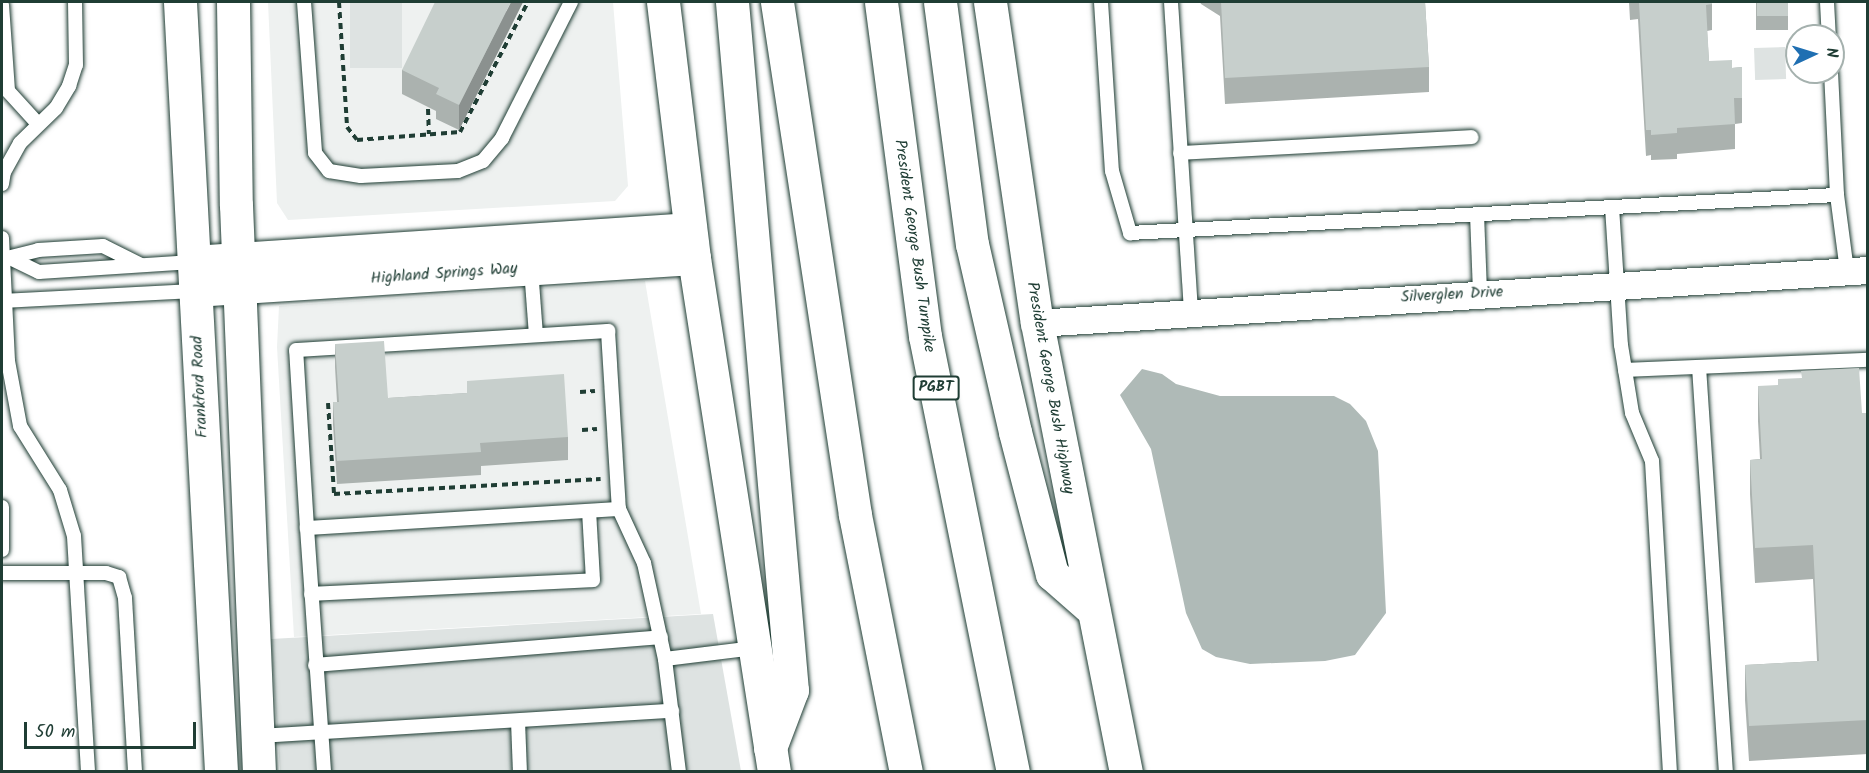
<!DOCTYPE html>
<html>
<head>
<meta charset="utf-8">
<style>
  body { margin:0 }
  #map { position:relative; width:1869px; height:773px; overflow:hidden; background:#fff; font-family:Kalam,sans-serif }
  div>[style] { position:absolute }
  .built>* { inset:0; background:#eef1f0 }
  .green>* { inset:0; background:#dee3e2; transform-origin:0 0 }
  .water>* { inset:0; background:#afbab7 }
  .path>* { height:4px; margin-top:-2px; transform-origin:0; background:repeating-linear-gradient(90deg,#1f3d34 0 6px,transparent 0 10.5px) }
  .roads { filter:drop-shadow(0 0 2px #1f3d34) drop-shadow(0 0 2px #1f3d34) }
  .service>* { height:14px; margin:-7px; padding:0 7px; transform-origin:7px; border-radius:7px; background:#fff }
  .minor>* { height:27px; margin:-13.5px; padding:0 13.5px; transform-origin:13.5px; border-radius:13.5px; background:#fff }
  .tertiary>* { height:33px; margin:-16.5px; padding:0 16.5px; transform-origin:16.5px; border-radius:16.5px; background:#fff }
  .secondary>* { height:33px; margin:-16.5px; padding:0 16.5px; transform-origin:16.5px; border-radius:16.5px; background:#fff }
  .motorway>* { height:33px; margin:-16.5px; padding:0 16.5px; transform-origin:16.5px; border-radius:16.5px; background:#fff }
  .wall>* { inset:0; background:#abb2af; transform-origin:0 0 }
  .shaded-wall>* { inset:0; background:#8b918f }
  .building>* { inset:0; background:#c7cfcc; transform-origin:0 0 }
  span { translate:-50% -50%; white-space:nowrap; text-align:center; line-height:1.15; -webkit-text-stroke:4.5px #fff; paint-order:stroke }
  .shield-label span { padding:2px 4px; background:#fff; border:2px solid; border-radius:4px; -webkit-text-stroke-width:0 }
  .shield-label { font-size:15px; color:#1f3d34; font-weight:700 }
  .street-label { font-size:16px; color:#1f3d34 }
  .frame { position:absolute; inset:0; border:3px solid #1f3d34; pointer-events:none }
  .north { position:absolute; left:1785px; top:24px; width:60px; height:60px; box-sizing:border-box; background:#fff; border:2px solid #a5b1ae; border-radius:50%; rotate:86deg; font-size:16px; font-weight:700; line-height:24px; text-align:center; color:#1f3d34 }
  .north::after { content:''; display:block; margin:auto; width:21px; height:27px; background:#1f6fb2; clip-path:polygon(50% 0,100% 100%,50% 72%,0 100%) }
  .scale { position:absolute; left:24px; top:722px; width:172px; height:27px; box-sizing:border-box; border:3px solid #1f3d34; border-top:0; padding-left:8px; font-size:18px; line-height:21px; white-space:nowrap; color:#1f3d34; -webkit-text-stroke:4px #fff; paint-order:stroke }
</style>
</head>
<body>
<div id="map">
  <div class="built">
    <div style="clip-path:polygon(268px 2px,613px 2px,628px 186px,615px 201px,288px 220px,277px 203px)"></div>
    <div style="clip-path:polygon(645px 281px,701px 614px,294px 637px,277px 347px,279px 306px)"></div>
  </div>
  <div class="green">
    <div style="left:350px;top:2px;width:52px;height:66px"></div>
    <div style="left:1785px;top:47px;width:32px;height:31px;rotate:88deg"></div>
    <div style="clip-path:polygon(713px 614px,741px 771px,280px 771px,271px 639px)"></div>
  </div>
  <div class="water">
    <div style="clip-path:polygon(1142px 369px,1162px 374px,1176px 384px,1220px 396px,1334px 396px,1350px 404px,1366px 421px,1378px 451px,1386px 613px,1355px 655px,1325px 661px,1250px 664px,1216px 657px,1202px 649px,1186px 613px,1151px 449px,1120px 395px)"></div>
  </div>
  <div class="path">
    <div style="left:339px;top:2px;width:125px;rotate:86.3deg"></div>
    <div style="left:347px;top:127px;width:16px;rotate:52deg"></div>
    <div style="left:357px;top:140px;width:103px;rotate:-4.4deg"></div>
    <div style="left:460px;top:132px;width:147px;rotate:-62.4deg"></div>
    <div style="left:428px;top:109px;width:25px;rotate:88deg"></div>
    <div style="left:580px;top:392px;width:15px;rotate:-4deg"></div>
    <div style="left:328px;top:403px;width:91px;rotate:86.2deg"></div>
    <div style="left:334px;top:494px;width:267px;rotate:-3.2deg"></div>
    <div style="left:582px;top:430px;width:15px;rotate:-4deg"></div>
  </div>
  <div class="roads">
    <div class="service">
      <div style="left:304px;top:2px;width:151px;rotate:85.8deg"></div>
      <div style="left:315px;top:153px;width:23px;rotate:52deg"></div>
      <div style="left:329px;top:171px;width:32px;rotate:9deg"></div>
      <div style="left:361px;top:176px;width:97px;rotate:-3deg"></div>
      <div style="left:458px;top:171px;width:27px;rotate:-22deg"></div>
      <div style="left:483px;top:161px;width:30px;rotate:-50deg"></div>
      <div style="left:502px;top:138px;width:153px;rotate:-63.1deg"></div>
      <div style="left:1101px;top:2px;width:169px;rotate:86.3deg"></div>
      <div style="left:1112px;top:171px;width:65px;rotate:73.8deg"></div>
      <div style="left:1130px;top:233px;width:708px;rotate:-3.08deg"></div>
      <div style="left:1171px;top:2px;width:309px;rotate:86.3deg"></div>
      <div style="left:1827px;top:2px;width:34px;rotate:87deg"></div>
      <div style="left:2px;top:5px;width:86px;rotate:86deg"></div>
      <div style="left:8px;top:91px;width:45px;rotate:47.7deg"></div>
      <div style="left:1831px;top:72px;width:123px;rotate:87.2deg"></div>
      <div style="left:1837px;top:195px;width:77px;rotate:82.5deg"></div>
      <div style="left:1180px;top:153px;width:292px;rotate:-3.1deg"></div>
      <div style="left:2px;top:184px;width:12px;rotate:-81deg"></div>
      <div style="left:4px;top:172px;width:33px;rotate:-61deg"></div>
      <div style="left:20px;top:143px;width:50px;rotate:-44.2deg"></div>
      <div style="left:56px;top:108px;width:26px;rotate:-59deg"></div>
      <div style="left:69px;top:86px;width:22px;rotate:-72deg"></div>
      <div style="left:76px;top:65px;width:63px;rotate:-90.9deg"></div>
      <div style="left:1612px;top:207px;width:138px;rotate:86.3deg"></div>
      <div style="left:1621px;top:345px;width:69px;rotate:80.8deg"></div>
      <div style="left:1632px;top:413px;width:52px;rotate:67.4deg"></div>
      <div style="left:1652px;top:461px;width:312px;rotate:86.7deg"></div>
      <div style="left:1477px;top:214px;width:79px;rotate:87.8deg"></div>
      <div style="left:2px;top:238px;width:123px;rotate:87.2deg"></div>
      <div style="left:8px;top:361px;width:66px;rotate:79.5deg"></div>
      <div style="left:20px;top:426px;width:75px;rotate:58deg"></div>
      <div style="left:60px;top:490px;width:48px;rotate:73.1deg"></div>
      <div style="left:74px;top:536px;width:236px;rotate:86.6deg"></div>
      <div style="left:7px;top:258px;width:32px;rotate:-14deg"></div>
      <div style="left:38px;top:250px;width:65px;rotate:-3.5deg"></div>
      <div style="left:103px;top:246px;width:42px;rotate:26.6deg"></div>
      <div style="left:10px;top:258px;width:32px;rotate:26deg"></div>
      <div style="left:39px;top:272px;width:154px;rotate:-3.7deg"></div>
      <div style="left:531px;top:269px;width:66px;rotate:85.7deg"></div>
      <div style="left:2px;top:301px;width:192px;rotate:-3deg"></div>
      <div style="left:608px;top:331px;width:178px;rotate:86.5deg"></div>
      <div style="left:619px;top:509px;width:313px;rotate:176.5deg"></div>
      <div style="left:307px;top:528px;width:178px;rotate:-93.5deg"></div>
      <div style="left:296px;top:350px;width:313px;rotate:-3.5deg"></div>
      <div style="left:1699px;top:367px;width:406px;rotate:86.2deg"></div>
      <div style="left:1625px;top:370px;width:243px;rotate:-2.4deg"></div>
      <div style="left:2px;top:507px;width:43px;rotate:90deg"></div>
      <div style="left:619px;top:509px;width:60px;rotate:65.2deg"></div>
      <div style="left:644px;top:563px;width:98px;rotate:77.7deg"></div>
      <div style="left:307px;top:528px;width:245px;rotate:86deg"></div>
      <div style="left:2px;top:573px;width:104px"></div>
      <div style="left:106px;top:573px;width:14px;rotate:17deg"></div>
      <div style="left:119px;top:577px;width:22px;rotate:74deg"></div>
      <div style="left:125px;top:598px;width:174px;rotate:86.7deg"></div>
      <div style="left:311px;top:594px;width:282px;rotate:-2.8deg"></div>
      <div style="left:593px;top:580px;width:69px;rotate:-93.3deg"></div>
      <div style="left:315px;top:665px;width:347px;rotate:-4.6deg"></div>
      <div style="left:518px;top:721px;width:51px;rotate:87.8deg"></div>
      <div style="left:258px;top:736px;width:415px;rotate:-3.5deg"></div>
      <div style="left:679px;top:772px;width:114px;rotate:-97.1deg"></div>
      <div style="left:665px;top:659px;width:90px;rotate:-7deg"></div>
    </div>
    <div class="minor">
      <div style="left:1037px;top:323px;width:833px;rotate:-3.65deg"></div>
    </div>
    <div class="tertiary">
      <div style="left:193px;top:262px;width:498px;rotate:-3.8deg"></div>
      <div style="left:194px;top:290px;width:501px;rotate:-3.66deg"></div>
    </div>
    <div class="secondary">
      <div style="left:180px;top:2px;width:771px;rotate:86.95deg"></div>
      <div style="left:233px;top:2px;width:203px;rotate:89.2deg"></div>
      <div style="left:236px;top:205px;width:567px;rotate:87.68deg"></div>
      <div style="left:663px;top:2px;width:258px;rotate:83.1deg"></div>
      <div style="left:694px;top:258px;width:520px;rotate:81.15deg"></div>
      <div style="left:990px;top:2px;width:324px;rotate:81.7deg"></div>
      <div style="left:1037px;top:323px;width:458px;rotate:78.8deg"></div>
    </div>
    <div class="motorway">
      <div style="left:732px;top:2px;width:691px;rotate:85.02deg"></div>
      <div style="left:792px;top:690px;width:62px;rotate:110.8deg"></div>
      <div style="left:777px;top:2px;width:519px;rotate:81.35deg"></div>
      <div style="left:855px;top:515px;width:262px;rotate:78.8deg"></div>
      <div style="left:881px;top:2px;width:337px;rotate:82.5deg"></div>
      <div style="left:925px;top:336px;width:445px;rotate:78.6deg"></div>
      <div style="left:940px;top:2px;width:244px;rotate:82.5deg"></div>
      <div style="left:972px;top:244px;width:193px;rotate:77.1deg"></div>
      <div style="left:1015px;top:432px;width:147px;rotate:75.4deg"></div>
      <div style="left:1052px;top:574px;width:55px;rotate:41.3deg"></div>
    </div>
  </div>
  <div class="wall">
    <div style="clip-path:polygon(523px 2px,459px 130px,436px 119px,436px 111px,402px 94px,402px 70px)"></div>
    <div style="clip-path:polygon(1200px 2px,1425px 2px,1429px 67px,1429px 92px,1225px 104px,1220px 16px,1201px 4px)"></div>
    <div style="clip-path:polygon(1629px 2px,1712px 2px,1712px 30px,1707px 31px,1709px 61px,1732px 68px,1742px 67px,1742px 123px,1735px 124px,1735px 149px,1677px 154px,1677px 159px,1651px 160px,1651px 155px,1646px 156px,1638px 19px,1630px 20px)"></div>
    <div style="left:1756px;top:2px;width:32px;height:28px"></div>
    <div style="clip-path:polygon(335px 344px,388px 398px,467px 393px,467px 381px,568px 437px,568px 460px,481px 466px,481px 475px,337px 484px,333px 425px,333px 402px,337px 402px,335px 367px)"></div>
    <div style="clip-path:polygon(1758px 386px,1862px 413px,1868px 413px,1868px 754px,1749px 761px,1745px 700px,1745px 665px,1817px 661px,1813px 579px,1755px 583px,1750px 494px,1750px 460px,1760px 459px,1758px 421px)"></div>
  </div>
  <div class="shaded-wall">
    <div style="clip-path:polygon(511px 2px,523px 2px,459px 130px,459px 105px)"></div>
  </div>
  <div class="building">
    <div style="clip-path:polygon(435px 2px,511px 2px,459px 105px,436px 94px,439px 88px,402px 70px)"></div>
    <div style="clip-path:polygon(1221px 2px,1425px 2px,1429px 67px,1225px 78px)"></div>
    <div style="clip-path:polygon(1639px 2px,1712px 2px,1712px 4px,1706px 5px,1709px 61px,1732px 60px,1732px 68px,1742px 67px,1742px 98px,1734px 98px,1735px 124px,1677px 128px,1677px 133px,1651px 135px,1651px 130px,1646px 130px)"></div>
    <div style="left:1757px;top:2px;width:31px;height:14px"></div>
    <div style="clip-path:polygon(384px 341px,388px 398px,467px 393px,467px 381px,564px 374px,568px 437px,480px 443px,481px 452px,337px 461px,333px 402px,339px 402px,335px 344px)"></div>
    <div style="clip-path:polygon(1859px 368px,1862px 413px,1868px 413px,1868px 720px,1749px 726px,1745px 665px,1819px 661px,1813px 545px,1755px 548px,1750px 460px,1762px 459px,1758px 386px,1778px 385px,1778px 379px,1802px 378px,1801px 371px)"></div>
  </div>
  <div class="shield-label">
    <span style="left:936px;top:388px">PGBT</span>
  </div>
  <div class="street-label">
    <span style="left:914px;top:246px;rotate:82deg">President George Bush Turnpike</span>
    <span style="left:444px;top:274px;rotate:-4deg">Highland Springs Way</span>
    <span style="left:1452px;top:295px;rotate:-3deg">Silverglen Drive</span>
    <span style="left:200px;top:387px;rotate:-93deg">Frankford Road</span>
    <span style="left:1050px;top:388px;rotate:80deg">President George Bush Highway</span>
  </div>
  <div class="frame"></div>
  <div class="north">N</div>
  <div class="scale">50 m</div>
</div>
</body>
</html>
